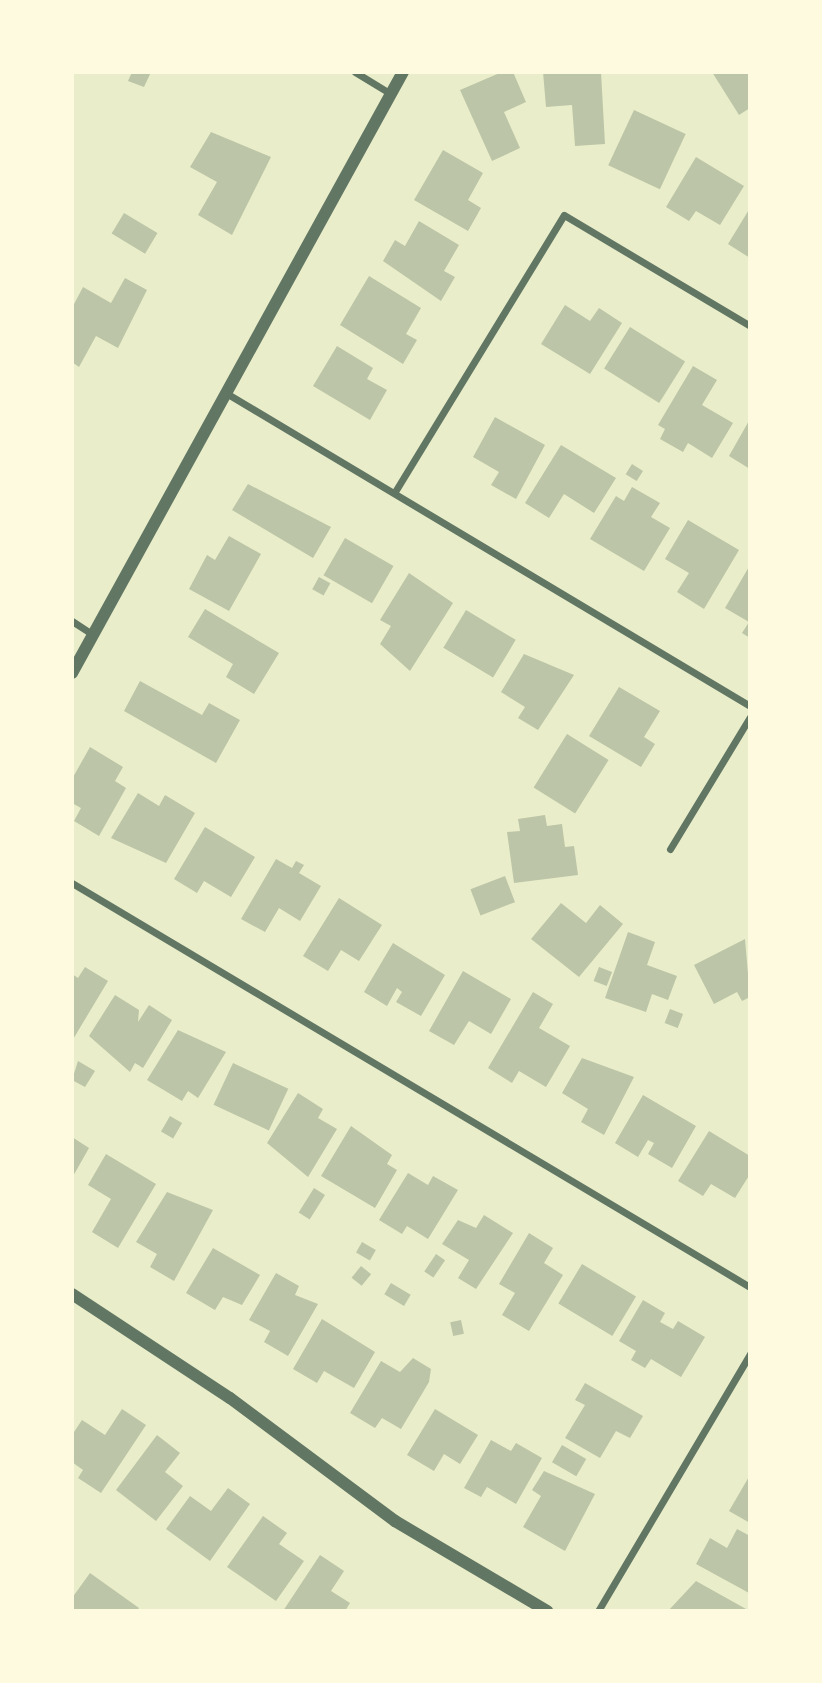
<!DOCTYPE html>
<html>
<head>
<meta charset="utf-8">
<style>
  body { margin:0 }
  #map { position:relative; width:822px; height:1683px; overflow:hidden; background:#e9edc9; font-family:Lato,sans-serif }
  div>[style] { position:absolute }
  .building>* { inset:0; background:#bcc5a7; transform-origin:0 0 }
  .minor>* { height:7px; margin:-3.5px; padding:0 3.5px; transform-origin:3.5px; border-radius:3.5px; background:#617663 }
  .tertiary>* { height:12px; margin:-6px; padding:0 6px; transform-origin:6px; border-radius:6px; background:#617663 }
  span { translate:-50% -50%; white-space:nowrap; text-align:center; line-height:1.15; -webkit-text-stroke:7px #fefae0; paint-order:stroke }
  .frame { position:absolute; inset:0; border:74px solid #fefae0; pointer-events:none }
</style>
</head>
<body>
<div id="map">
  <div class="building">
    <div style="clip-path:polygon(132px 72px,151px 72px,144px 87px,128px 81px)"></div>
    <div style="clip-path:polygon(502px 72px,513px 72px,526px 102px,504px 112px,520px 148px,492px 161px,460px 90px)"></div>
    <div style="clip-path:polygon(543px 72px,601px 72px,605px 144px,575px 146px,572px 105px,546px 107px)"></div>
    <div style="clip-path:polygon(712px 72px,750px 72px,750px 108px,739px 115px)"></div>
    <div style="left:634px;top:110px;width:57px;height:61px;rotate:25deg"></div>
    <div style="clip-path:polygon(211px 132px,271px 157px,232px 235px,198px 215px,217px 182px,190px 167px)"></div>
    <div style="clip-path:polygon(443px 150px,483px 173px,468px 200px,481px 208px,468px 231px,414px 200px)"></div>
    <div style="clip-path:polygon(696px 157px,744px 186px,720px 225px,696px 211px,689px 221px,666px 207px)"></div>
    <div style="clip-path:polygon(750px 208px,750px 258px,728px 244px)"></div>
    <div style="left:124px;top:213px;width:39px;height:24px;rotate:31deg"></div>
    <div style="clip-path:polygon(419px 221px,459px 245px,444px 271px,455px 277px,441px 301px,383px 261px,395px 240px,405px 246px)"></div>
    <div style="clip-path:polygon(369px 276px,421px 308px,406px 334px,417px 340px,403px 364px,340px 325px)"></div>
    <div style="clip-path:polygon(125px 278px,147px 290px,118px 348px,96px 336px,79px 367px,72px 362px,72px 308px,83px 287px,111px 303px)"></div>
    <div style="clip-path:polygon(565px 305px,590px 321px,599px 308px,622px 323px,590px 374px,541px 344px)"></div>
    <div style="left:630px;top:327px;width:65px;height:49px;rotate:32deg"></div>
    <div style="clip-path:polygon(337px 346px,373px 368px,367px 379px,387px 390px,370px 420px,313px 386px)"></div>
    <div style="clip-path:polygon(693px 366px,717px 380px,702px 405px,733px 423px,712px 458px,688px 443px,683px 452px,660px 439px,665px 429px,658px 425px)"></div>
    <div style="clip-path:polygon(495px 417px,545px 445px,516px 499px,491px 485px,499px 472px,473px 457px)"></div>
    <div style="clip-path:polygon(750px 419px,750px 469px,729px 456px)"></div>
    <div style="clip-path:polygon(561px 445px,616px 478px,594px 513px,564px 494px,549px 518px,525px 503px)"></div>
    <div style="left:632px;top:464px;width:13px;height:12px;rotate:32deg"></div>
    <div style="clip-path:polygon(248px 484px,331px 527px,313px 558px,232px 510px)"></div>
    <div style="clip-path:polygon(632px 487px,660px 503px,651px 517px,670px 528px,644px 571px,590px 539px,616px 496px,624px 501px)"></div>
    <div style="clip-path:polygon(688px 520px,739px 550px,704px 609px,677px 592px,689px 573px,665px 559px)"></div>
    <div style="clip-path:polygon(229px 536px,261px 554px,229px 611px,189px 589px,207px 555px,215px 560px)"></div>
    <div style="left:345px;top:538px;width:56px;height:43px;rotate:30deg"></div>
    <div style="clip-path:polygon(750px 565px,750px 638px,742px 633px,749px 622px,725px 608px)"></div>
    <div style="clip-path:polygon(409px 573px,453px 603px,410px 671px,380px 644px,391px 626px,380px 620px)"></div>
    <div style="left:319px;top:577px;width:13px;height:14px;rotate:29deg"></div>
    <div style="clip-path:polygon(205px 609px,279px 653px,254px 694px,226px 677px,233px 664px,188px 637px)"></div>
    <div style="left:466px;top:610px;width:58px;height:44px;rotate:31deg"></div>
    <div style="clip-path:polygon(524px 654px,574px 675px,538px 730px,518px 718px,525px 707px,501px 692px)"></div>
    <div style="clip-path:polygon(140px 681px,202px 715px,209px 703px,240px 720px,216px 763px,124px 711px)"></div>
    <div style="clip-path:polygon(619px 687px,660px 711px,644px 737px,655px 744px,641px 767px,589px 736px)"></div>
    <div style="left:567px;top:734px;width:49px;height:63px;rotate:32deg"></div>
    <div style="clip-path:polygon(90px 747px,123px 767px,115px 781px,126px 788px,99px 836px,74px 821px,81px 808px,72px 803px,72px 779px)"></div>
    <div style="clip-path:polygon(138px 793px,159px 806px,165px 795px,195px 813px,166px 863px,111px 838px)"></div>
    <div style="clip-path:polygon(545px 815px,547px 826px,562px 824px,565px 847px,574px 846px,578px 875px,514px 883px,507px 832px,520px 831px,518px 819px)"></div>
    <div style="clip-path:polygon(205px 827px,255px 857px,231px 897px,204px 881px,197px 893px,174px 879px)"></div>
    <div style="clip-path:polygon(276px 859px,292px 868px,296px 861px,304px 865px,299px 873px,321px 886px,300px 921px,279px 908px,265px 932px,241px 919px)"></div>
    <div style="left:505px;top:876px;width:28px;height:37px;rotate:69deg"></div>
    <div style="clip-path:polygon(339px 898px,382px 925px,359px 961px,341px 950px,328px 971px,303px 956px)"></div>
    <div style="clip-path:polygon(561px 903px,586px 923px,600px 905px,623px 924px,579px 977px,531px 939px)"></div>
    <div style="clip-path:polygon(628px 932px,655px 942px,647px 965px,677px 976px,668px 1000px,652px 994px,646px 1012px,605px 998px)"></div>
    <div style="clip-path:polygon(745px 939px,750px 997px,742px 1001px,737px 992px,714px 1004px,694px 965px)"></div>
    <div style="clip-path:polygon(393px 943px,445px 975px,421px 1016px,396px 1002px,402px 992px,397px 988px,387px 1006px,364px 992px)"></div>
    <div style="clip-path:polygon(85px 967px,108px 981px,72px 1041px,72px 974px,78px 978px)"></div>
    <div style="left:599px;top:967px;width:14px;height:15px;rotate:21deg"></div>
    <div style="clip-path:polygon(463px 971px,511px 999px,491px 1034px,469px 1021px,454px 1045px,429px 1031px)"></div>
    <div style="clip-path:polygon(533px 992px,553px 1004px,539px 1028px,570px 1046px,546px 1087px,519px 1071px,512px 1083px,488px 1068px)"></div>
    <div style="clip-path:polygon(115px 995px,139px 1010px,138px 1022px,149px 1005px,172px 1020px,143px 1068px,135px 1063px,130px 1072px,89px 1036px)"></div>
    <div style="left:670px;top:1009px;width:14px;height:15px;rotate:21deg"></div>
    <div style="clip-path:polygon(178px 1030px,226px 1052px,198px 1098px,188px 1091px,182px 1101px,147px 1080px)"></div>
    <div style="clip-path:polygon(582px 1058px,634px 1077px,604px 1135px,581px 1122px,588px 1109px,562px 1093px)"></div>
    <div style="clip-path:polygon(78px 1061px,95px 1071px,85px 1087px,72px 1080px)"></div>
    <div style="left:233px;top:1063px;width:61px;height:46px;rotate:25deg"></div>
    <div style="clip-path:polygon(298px 1093px,323px 1109px,318px 1118px,337px 1129px,308px 1177px,267px 1143px)"></div>
    <div style="clip-path:polygon(643px 1095px,696px 1126px,672px 1168px,648px 1154px,654px 1143px,648px 1140px,638px 1157px,615px 1143px)"></div>
    <div style="left:170px;top:1116px;width:14px;height:18px;rotate:30deg"></div>
    <div style="clip-path:polygon(351px 1126px,392px 1155px,387px 1164px,397px 1170px,375px 1208px,321px 1176px)"></div>
    <div style="clip-path:polygon(709px 1131px,750px 1156px,750px 1174px,735px 1198px,711px 1184px,703px 1196px,678px 1181px)"></div>
    <div style="clip-path:polygon(72px 1137px,89px 1148px,72px 1178px)"></div>
    <div style="clip-path:polygon(106px 1154px,156px 1184px,118px 1248px,92px 1232px,111px 1199px,88px 1185px)"></div>
    <div style="clip-path:polygon(408px 1173px,428px 1185px,433px 1176px,458px 1190px,428px 1239px,407px 1226px,402px 1234px,379px 1220px)"></div>
    <div style="left:314px;top:1188px;width:13px;height:29px;rotate:32deg"></div>
    <div style="clip-path:polygon(167px 1192px,213px 1210px,174px 1281px,150px 1267px,157px 1254px,136px 1242px)"></div>
    <div style="clip-path:polygon(484px 1215px,513px 1233px,476px 1289px,458px 1278px,469px 1260px,442px 1244px,458px 1220px,476px 1228px)"></div>
    <div style="clip-path:polygon(529px 1233px,553px 1248px,544px 1263px,563px 1275px,529px 1331px,502px 1315px,515px 1293px,499px 1284px)"></div>
    <div style="left:362px;top:1242px;width:16px;height:12px;rotate:30deg"></div>
    <div style="clip-path:polygon(213px 1248px,260px 1275px,242px 1305px,223px 1297px,215px 1310px,186px 1293px)"></div>
    <div style="left:436px;top:1254px;width:11px;height:21px;rotate:34deg"></div>
    <div style="left:582px;top:1264px;width:63px;height:46px;rotate:31deg"></div>
    <div style="left:361px;top:1266px;width:13px;height:15px;rotate:39deg"></div>
    <div style="clip-path:polygon(276px 1273px,299px 1286px,295px 1295px,318px 1304px,288px 1356px,264px 1342px,270px 1331px,249px 1320px)"></div>
    <div style="left:391px;top:1283px;width:23px;height:13px;rotate:31deg"></div>
    <div style="clip-path:polygon(643px 1300px,665px 1313px,660px 1322px,673px 1329px,678px 1321px,705px 1337px,681px 1377px,651px 1359px,645px 1368px,631px 1360px,636px 1351px,619px 1341px)"></div>
    <div style="clip-path:polygon(322px 1319px,375px 1352px,354px 1388px,324px 1371px,317px 1383px,293px 1369px)"></div>
    <div style="left:461px;top:1320px;width:14px;height:11px;rotate:78deg"></div>
    <div style="clip-path:polygon(413px 1358px,431px 1369px,429px 1382px,401px 1429px,382px 1418px,375px 1428px,350px 1413px,381px 1361px,400px 1372px)"></div>
    <div style="clip-path:polygon(585px 1383px,643px 1416px,630px 1438px,616px 1431px,600px 1458px,565px 1438px,585px 1405px,575px 1400px)"></div>
    <div style="clip-path:polygon(122px 1409px,146px 1425px,101px 1493px,78px 1478px,83px 1470px,72px 1462px,72px 1435px,82px 1420px,105px 1435px)"></div>
    <div style="clip-path:polygon(435px 1409px,478px 1435px,460px 1464px,444px 1454px,434px 1471px,407px 1455px)"></div>
    <div style="clip-path:polygon(157px 1435px,180px 1453px,165px 1472px,183px 1486px,156px 1521px,116px 1490px)"></div>
    <div style="clip-path:polygon(491px 1440px,511px 1451px,516px 1443px,542px 1458px,516px 1504px,487px 1487px,481px 1497px,464px 1488px)"></div>
    <div style="left:562px;top:1445px;width:28px;height:20px;rotate:30deg"></div>
    <div style="clip-path:polygon(544px 1471px,595px 1494px,565px 1551px,523px 1527px,541px 1496px,532px 1490px)"></div>
    <div style="clip-path:polygon(750px 1475px,750px 1523px,729px 1511px)"></div>
    <div style="clip-path:polygon(228px 1488px,250px 1504px,210px 1561px,166px 1529px,190px 1496px,211px 1511px)"></div>
    <div style="clip-path:polygon(263px 1516px,287px 1533px,279px 1544px,304px 1561px,276px 1601px,227px 1567px)"></div>
    <div style="clip-path:polygon(737px 1529px,750px 1536px,749px 1593px,696px 1564px,710px 1538px,727px 1548px)"></div>
    <div style="clip-path:polygon(320px 1555px,344px 1571px,331px 1591px,350px 1603px,345px 1611px,283px 1611px)"></div>
    <div style="clip-path:polygon(90px 1573px,139px 1608px,136px 1611px,72px 1611px,72px 1598px)"></div>
    <div style="clip-path:polygon(696px 1581px,746px 1609px,744px 1611px,668px 1611px)"></div>
  </div>
  <div class="minor">
    <div style="left:355px;top:72px;width:42px;rotate:31.4deg"></div>
    <div style="left:226px;top:393px;width:610px;rotate:30.85deg"></div>
    <div style="left:396px;top:490px;width:322px;rotate:-58.6deg"></div>
    <div style="left:564px;top:215px;width:217px;rotate:30.8deg"></div>
    <div style="left:72px;top:621px;width:24px;rotate:33deg"></div>
    <div style="left:670px;top:849px;width:154px;rotate:-58.8deg"></div>
    <div style="left:72px;top:883px;width:789px;rotate:30.79deg"></div>
    <div style="left:598px;top:1611px;width:299px;rotate:-59.4deg"></div>
  </div>
  <div class="tertiary">
    <div style="left:72px;top:673px;width:686px;rotate:-61.16deg"></div>
    <div style="left:72px;top:1294px;width:189px;rotate:33.4deg"></div>
    <div style="left:230px;top:1398px;width:206px;rotate:36.7deg"></div>
    <div style="left:395px;top:1521px;width:177px;rotate:30.6deg"></div>
  </div>
  <div class="frame"></div>
</div>
</body>
</html>
